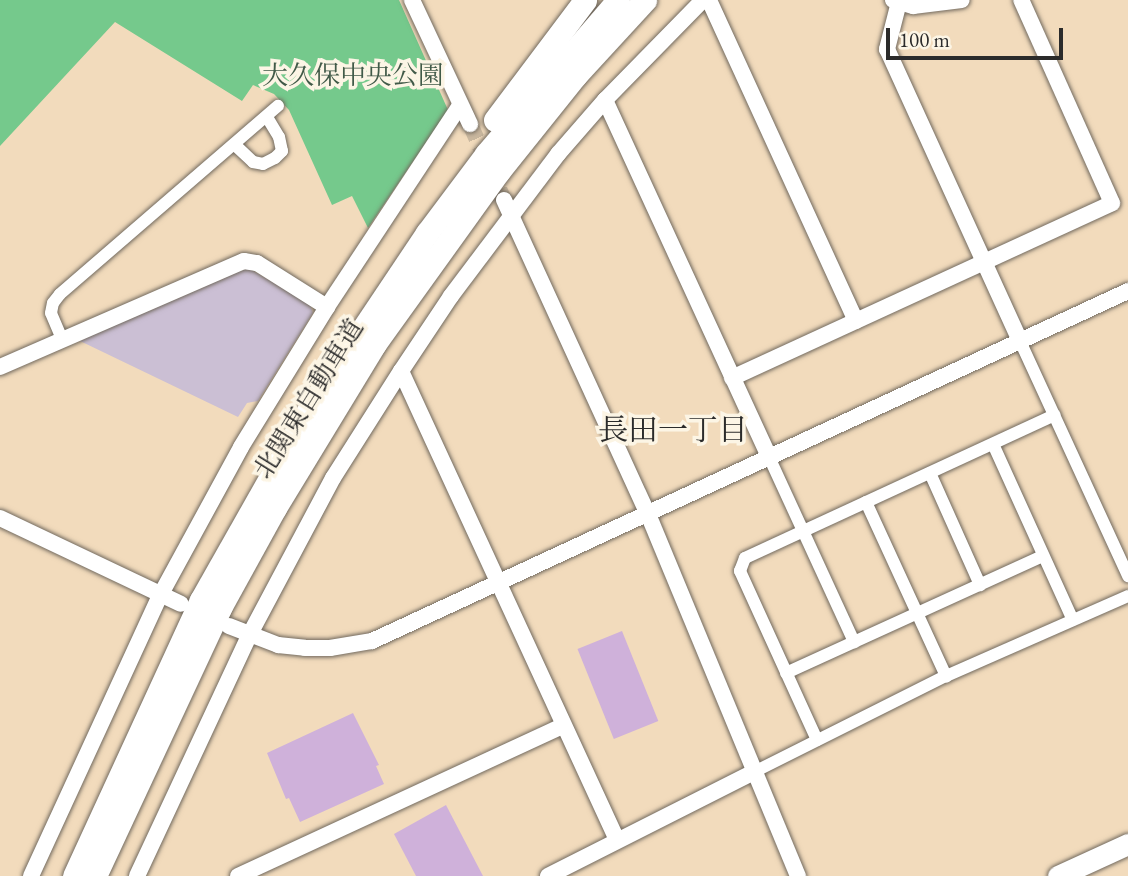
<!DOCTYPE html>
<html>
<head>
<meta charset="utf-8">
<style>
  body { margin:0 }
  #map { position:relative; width:1128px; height:876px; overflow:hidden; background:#f2dbbc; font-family:"EB Garamond","Noto Serif JP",serif }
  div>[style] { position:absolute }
  .industrial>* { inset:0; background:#cbbfd4 }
  .green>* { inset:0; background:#75c98c }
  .building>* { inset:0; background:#cfb1da; transform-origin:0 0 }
  .tertiary-tunnel>* { height:16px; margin-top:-8px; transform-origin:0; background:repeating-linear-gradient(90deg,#cab89f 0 16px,transparent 0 24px) }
  .roads { filter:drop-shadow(0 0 2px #71695e) drop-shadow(0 0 2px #71695e) }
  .minor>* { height:12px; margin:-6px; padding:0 6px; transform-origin:6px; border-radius:6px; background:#fff }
  .tertiary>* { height:16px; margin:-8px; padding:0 8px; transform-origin:8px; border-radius:8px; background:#fff }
  .trunk>* { height:21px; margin:-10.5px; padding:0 10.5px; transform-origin:10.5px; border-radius:10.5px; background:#fff }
  .motorway>* { height:23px; margin:-11.5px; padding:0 11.5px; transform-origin:11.5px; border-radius:11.5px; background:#fff }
  span { translate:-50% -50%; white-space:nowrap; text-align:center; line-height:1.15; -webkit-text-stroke:7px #fcf5e5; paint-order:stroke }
  .park-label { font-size:26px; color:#415a48 }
  .street-label { font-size:26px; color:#2b2b2b }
  .quarter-label { font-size:30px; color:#2b2b2b }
  .scale { position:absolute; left:886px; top:28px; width:177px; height:32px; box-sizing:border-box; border:4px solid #2b2b2b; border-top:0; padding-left:9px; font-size:21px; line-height:24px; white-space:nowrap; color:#2b2b2b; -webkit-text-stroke:5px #fcf5e5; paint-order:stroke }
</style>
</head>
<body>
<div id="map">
  <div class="industrial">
    <div style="clip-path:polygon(243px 268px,250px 269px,310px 304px,313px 313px,258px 401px,247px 403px,238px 417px,78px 340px)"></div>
  </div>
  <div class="green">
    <div style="clip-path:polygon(0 0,399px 0,448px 110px,368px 228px,352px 196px,332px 205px,289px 110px,274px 94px,253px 85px,242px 101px,115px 22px,0 146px)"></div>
  </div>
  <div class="building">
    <div style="left:622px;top:631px;width:97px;height:48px;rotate:68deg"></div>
    <div style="clip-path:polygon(353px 713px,379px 765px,376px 766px,384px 784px,300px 822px,289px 798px,286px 799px,267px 753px)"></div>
    <div style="clip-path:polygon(446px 805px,483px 876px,416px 876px,394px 834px)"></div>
  </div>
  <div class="tertiary-tunnel">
    <div style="left:470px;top:124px;width:83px;rotate:65.9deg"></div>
  </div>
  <div class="roads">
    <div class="minor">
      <div style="left:235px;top:145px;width:25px;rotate:43deg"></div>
      <div style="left:253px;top:162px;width:10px;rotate:11deg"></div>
      <div style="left:263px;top:164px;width:13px;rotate:-27deg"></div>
      <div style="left:275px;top:158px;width:10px;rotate:-45deg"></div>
      <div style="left:282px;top:151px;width:14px;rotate:-102deg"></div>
      <div style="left:279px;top:137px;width:23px;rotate:-121deg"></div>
      <div style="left:62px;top:339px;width:28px;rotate:-113deg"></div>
      <div style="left:51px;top:313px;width:10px;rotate:-79deg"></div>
      <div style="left:53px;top:303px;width:11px;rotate:-52deg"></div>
      <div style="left:60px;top:294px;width:288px;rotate:-40.8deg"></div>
      <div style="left:1020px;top:341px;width:259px;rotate:65.3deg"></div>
      <div style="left:993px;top:444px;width:193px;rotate:65.6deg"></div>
      <div style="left:769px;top:457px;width:204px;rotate:65.3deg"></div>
      <div style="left:930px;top:473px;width:123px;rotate:65.9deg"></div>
      <div style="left:866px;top:502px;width:192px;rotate:65.3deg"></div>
      <div style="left:786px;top:673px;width:282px;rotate:-24.5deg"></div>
      <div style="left:817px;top:740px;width:186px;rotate:-114.5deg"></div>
      <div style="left:740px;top:571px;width:14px;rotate:-69deg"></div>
      <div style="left:745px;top:558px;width:341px;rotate:-24.8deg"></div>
      <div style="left:754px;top:772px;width:215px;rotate:-26.6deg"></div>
      <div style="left:946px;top:676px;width:199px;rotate:-23.7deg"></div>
    </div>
    <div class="tertiary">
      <div style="left:412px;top:0;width:137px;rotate:64.9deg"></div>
      <div style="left:709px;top:0;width:353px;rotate:65.4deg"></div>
      <div style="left:893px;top:0;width:21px;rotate:17deg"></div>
      <div style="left:913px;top:6px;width:49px;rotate:-7deg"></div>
      <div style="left:899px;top:2px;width:49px;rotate:104.3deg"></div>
      <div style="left:887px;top:49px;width:321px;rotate:65.5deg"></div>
      <div style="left:605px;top:100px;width:393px;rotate:65.3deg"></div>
      <div style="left:504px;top:200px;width:345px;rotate:65.4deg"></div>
      <div style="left:648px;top:514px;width:392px;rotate:67.5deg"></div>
      <div style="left:0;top:367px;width:266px;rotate:-23.5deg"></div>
      <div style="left:244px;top:261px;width:13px;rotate:9deg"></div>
      <div style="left:257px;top:263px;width:83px;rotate:32.2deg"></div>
      <div style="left:401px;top:371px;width:516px;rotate:65.27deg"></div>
      <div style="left:732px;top:378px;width:418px;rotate:-24.7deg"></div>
      <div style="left:1112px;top:203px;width:222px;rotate:-114.1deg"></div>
      <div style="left:0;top:518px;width:200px;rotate:25.4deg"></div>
      <div style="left:229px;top:626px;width:53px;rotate:21.2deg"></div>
      <div style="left:278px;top:645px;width:27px;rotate:6deg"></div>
      <div style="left:305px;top:648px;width:25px"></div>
      <div style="left:330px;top:648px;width:43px;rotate:-9.5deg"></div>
      <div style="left:372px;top:641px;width:833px;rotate:-24.84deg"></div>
      <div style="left:31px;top:876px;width:311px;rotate:-65.3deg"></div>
      <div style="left:161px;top:594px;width:167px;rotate:-61.4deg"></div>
      <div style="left:241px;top:447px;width:164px;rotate:-58.4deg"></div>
      <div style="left:327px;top:307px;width:242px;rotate:-56.6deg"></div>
      <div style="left:137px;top:876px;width:267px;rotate:-65deg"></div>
      <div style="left:250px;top:634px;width:177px;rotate:-62deg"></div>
      <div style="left:333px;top:478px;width:127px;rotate:-57.6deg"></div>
      <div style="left:401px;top:371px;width:90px;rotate:-56.3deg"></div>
      <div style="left:451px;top:296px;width:178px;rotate:-53deg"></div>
      <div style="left:558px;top:154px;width:72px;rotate:-49deg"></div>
      <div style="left:605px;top:100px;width:140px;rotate:-45.6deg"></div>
      <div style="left:238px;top:876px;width:358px;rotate:-24.8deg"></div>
      <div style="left:548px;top:876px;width:231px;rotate:-26.8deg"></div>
    </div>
    <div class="trunk">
      <div style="left:1058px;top:876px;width:77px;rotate:-24.6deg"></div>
    </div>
    <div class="motorway">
      <div style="left:495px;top:120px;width:150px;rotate:-53.1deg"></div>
      <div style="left:74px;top:876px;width:304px;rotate:-65.3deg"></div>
      <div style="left:201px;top:600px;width:219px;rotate:-60.5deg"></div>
      <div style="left:309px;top:409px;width:212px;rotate:-56.2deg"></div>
      <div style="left:427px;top:233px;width:99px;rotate:-53.2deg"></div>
      <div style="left:486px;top:154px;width:203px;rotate:-49.4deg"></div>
      <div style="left:95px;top:876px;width:296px;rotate:-65deg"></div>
      <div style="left:220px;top:608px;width:114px;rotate:-61.2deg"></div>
      <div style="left:275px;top:508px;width:191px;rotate:-58.7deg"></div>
      <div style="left:374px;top:345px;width:214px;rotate:-54.3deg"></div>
      <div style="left:499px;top:171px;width:123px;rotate:-51.3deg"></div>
      <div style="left:576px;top:75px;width:102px;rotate:-47.4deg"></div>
    </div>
  </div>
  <div class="park-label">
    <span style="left:353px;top:76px">大久保中央公園</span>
  </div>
  <div class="street-label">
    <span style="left:309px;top:399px;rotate:-58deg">北関東自動車道</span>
  </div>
  <div class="quarter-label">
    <span style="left:673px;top:430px">長田一丁目</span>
  </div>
  <div class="scale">100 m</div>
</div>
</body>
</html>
